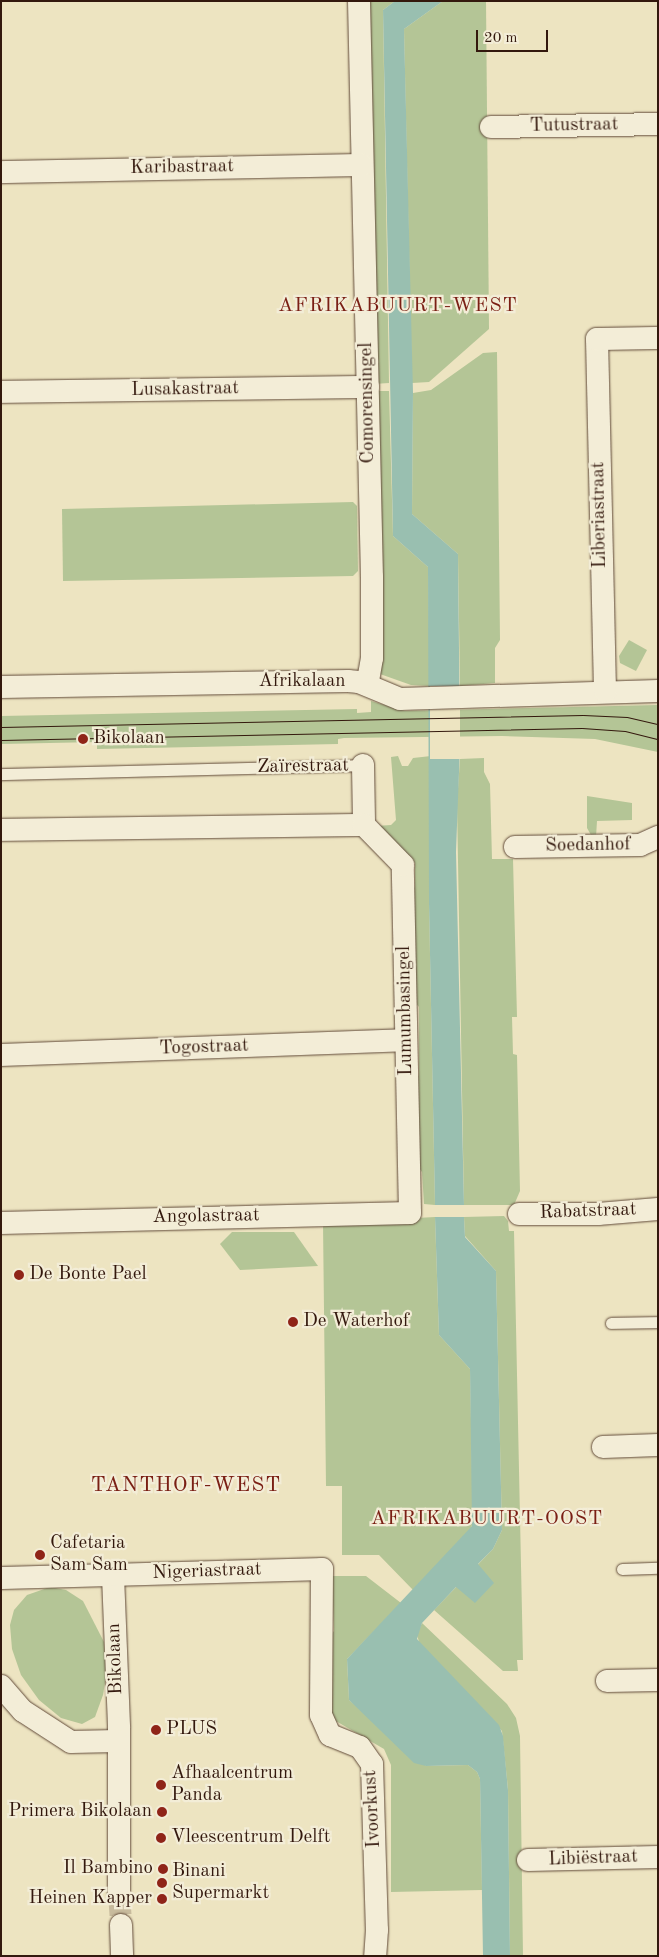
<!DOCTYPE html>
<html>
<head>
<meta charset="utf-8">
<style>
  body { margin:0 }
  #map { position:relative; width:659px; height:1957px; overflow:hidden; background:#ede4c1; font-family:"Old Standard TT",serif }
  div>[style] { position:absolute }
  .green>* { inset:0; background:#b4c596 }
  .water>* { inset:0; background:#99bfb0 }
  .pier>* { inset:0; background:#ede4c1; transform-origin:0 0 }
  .minor-tunnel>* { height:22px; margin-top:-11px; transform-origin:0; background:repeating-linear-gradient(90deg,#c8bb9d 0 22px,transparent 0 33px) }
  .roads { filter:drop-shadow(0 0 1px #624b3a) drop-shadow(0 0 1px #624b3a) }
  .service>* { height:11px; margin:-5.5px; padding:0 5.5px; transform-origin:5.5px; border-radius:5.5px; background:#f3edd7 }
  .minor>* { height:22px; margin:-11px; padding:0 11px; transform-origin:11px; border-radius:11px; background:#f3edd7 }
  .tram>* { height:1px; margin:-0.5px; padding:0 0.5px; transform-origin:0.5px; border-radius:0.5px; background:#33180d }
  .dots>* { width:14px; height:14px; translate:-50% -50%; box-sizing:border-box; border:2px solid #f3edd7; border-radius:50% }
  span { translate:-50% -50%; white-space:nowrap; text-align:center; line-height:1.15; -webkit-text-stroke:4.5px #f3edd7; paint-order:stroke }
  .street-label { font-size:19px; color:#33180d }
  .poi-label { font-size:19px; color:#33180d }
  .left { translate:0 -50%; text-align:left }
  .right { translate:-100% -50%; text-align:right }
  .neighbourhood-label { font-size:20px; color:#7a1f14; letter-spacing:1px }
  .quarter-label { font-size:21px; color:#7a1f14; letter-spacing:1px }
  .frame { position:absolute; inset:0; border:2px solid #33180d; pointer-events:none }
  .scale { position:absolute; left:476px; top:30px; width:72px; height:22px; box-sizing:border-box; border:2px solid #33180d; border-top:0; padding-left:6px; font-size:15px; line-height:18px; white-space:nowrap; color:#33180d; -webkit-text-stroke:4px #f3edd7; paint-order:stroke }
</style>
</head>
<body>
<div id="map">
  <div class="green">
    <div style="clip-path:polygon(364px 1px,395px 1px,383px 10px,389px 383px,374px 384px)"></div>
    <div style="clip-path:polygon(443px 1px,486px 1px,489px 329px,429px 382px,412px 383px,404px 29px)"></div>
    <div style="clip-path:polygon(497px 352px,500px 640px,495px 648px,495px 683px,460px 686px,458px 554px,412px 514px,413px 393px,431px 390px,483px 353px)"></div>
    <div style="clip-path:polygon(375px 391px,389px 391px,393px 536px,428px 567px,430px 686px,411px 685px,380px 674px)"></div>
    <div style="clip-path:polygon(353px 502px,357px 506px,358px 571px,353px 576px,63px 581px,62px 509px)"></div>
    <div style="clip-path:polygon(629px 640px,647px 650px,636px 671px,620px 663px,619px 656px)"></div>
    <div style="clip-path:polygon(371px 701px,405px 711px,658px 705px,658px 752px,595px 739px,502px 736px,344px 738px,338px 739px,338px 744px,97px 749px,97px 742px,1px 744px,1px 716px,357px 709px,357px 713px,371px 712px)"></div>
    <div style="clip-path:polygon(398px 756px,402px 766px,408px 766px,413px 758px,431px 756px,429px 904px,435px 1205px,424px 1204px,422px 1172px,415px 1163px,414px 1087px,419px 1074px,419px 1007px,412px 998px,409px 899px,415px 886px,415px 863px,376px 826px,391px 825px,396px 820px,391px 757px)"></div>
    <div style="clip-path:polygon(484px 758px,484px 772px,490px 784px,492px 859px,513px 859px,517px 1017px,512px 1017px,513px 1054px,517px 1055px,520px 1191px,514px 1205px,464px 1205px,457px 804px,460px 759px)"></div>
    <div style="clip-path:polygon(587px 796px,632px 803px,632px 820px,597px 821px,596px 837px,591px 835px,587px 828px)"></div>
    <div style="clip-path:polygon(504px 1216px,508px 1221px,509px 1231px,514px 1231px,523px 1660px,517px 1660px,518px 1671px,503px 1671px,434px 1610px,493px 1549px,502px 1530px,496px 1271px,465px 1236px,464px 1217px)"></div>
    <div style="clip-path:polygon(435px 1217px,439px 1335px,470px 1369px,473px 1521px,471px 1529px,413px 1590px,379px 1555px,342px 1555px,342px 1486px,326px 1486px,323px 1223px)"></div>
    <div style="clip-path:polygon(232px 1232px,294px 1232px,318px 1266px,240px 1270px,220px 1244px)"></div>
    <div style="clip-path:polygon(332px 1576px,366px 1576px,401px 1603px,347px 1659px,349px 1700px,426px 1766px,468px 1765px,477px 1772px,480px 1779px,482px 1890px,391px 1892px,391px 1765px,384px 1749px,329px 1717px,326px 1642px,334px 1631px)"></div>
    <div style="clip-path:polygon(50px 1587px,66px 1590px,83px 1601px,104px 1642px,106px 1676px,103px 1695px,95px 1717px,82px 1724px,61px 1718px,39px 1700px,21px 1675px,12px 1649px,10px 1625px,14px 1610px,27px 1595px)"></div>
    <div style="clip-path:polygon(422px 1623px,507px 1704px,516px 1718px,520px 1736px,523px 1956px,510px 1956px,508px 1789px,502px 1731px,420px 1645px,417px 1635px)"></div>
  </div>
  <div class="water">
    <div style="clip-path:polygon(395px 1px,443px 1px,404px 29px,413px 393px,412px 514px,458px 554px,460px 746px,456px 852px,464px 1205px,435px 1205px,429px 904px,428px 567px,393px 536px,383px 10px)"></div>
    <div style="clip-path:polygon(435px 1217px,464px 1217px,465px 1237px,496px 1271px,502px 1530px,493px 1549px,478px 1564px,494px 1583px,475px 1603px,456px 1587px,422px 1623px,417px 1639px,499px 1725px,503px 1736px,508px 1790px,510px 1956px,483px 1956px,480px 1779px,477px 1772px,468px 1765px,426px 1766px,414px 1763px,349px 1700px,347px 1659px,472px 1526px,470px 1369px,439px 1335px)"></div>
  </div>
  <div class="pier">
    <div style="left:430px;top:686px;width:30px;height:73px"></div>
  </div>
  <div class="minor-tunnel">
    <div style="left:119px;top:1893px;width:32px;rotate:86deg"></div>
  </div>
  <div class="roads">
    <div class="service">
      <div style="left:1px;top:774px;width:362px;rotate:-1.4deg"></div>
      <div style="left:611px;top:1323px;width:47px;rotate:-1.2deg"></div>
      <div style="left:622px;top:1569px;width:36px;rotate:-2deg"></div>
    </div>
    <div class="minor">
      <div style="left:359px;top:1px;width:576px;rotate:88.71deg"></div>
      <div style="left:372px;top:577px;width:81px;rotate:90deg"></div>
      <div style="left:372px;top:658px;width:27px;rotate:100deg"></div>
      <div style="left:491px;top:127px;width:167px;rotate:-1deg"></div>
      <div style="left:1px;top:172px;width:361px;rotate:-1.1deg"></div>
      <div style="left:1px;top:392px;width:367px;rotate:-0.8deg"></div>
      <div style="left:1px;top:687px;width:347px;rotate:-1deg"></div>
      <div style="left:348px;top:681px;width:11px;rotate:5deg"></div>
      <div style="left:359px;top:682px;width:44px;rotate:22.5deg"></div>
      <div style="left:400px;top:699px;width:258px;rotate:-1.8deg"></div>
      <div style="left:605px;top:691px;width:352px;rotate:-91.3deg"></div>
      <div style="left:597px;top:339px;width:61px;rotate:-0.9deg"></div>
      <div style="left:363px;top:765px;width:60px;rotate:89deg"></div>
      <div style="left:1px;top:830px;width:363px;rotate:-0.8deg"></div>
      <div style="left:515px;top:847px;width:125px;rotate:-0.9deg"></div>
      <div style="left:640px;top:845px;width:20px;rotate:-24deg"></div>
      <div style="left:1px;top:1055px;width:405px;rotate:-2.1deg"></div>
      <div style="left:519px;top:1214px;width:79px"></div>
      <div style="left:598px;top:1214px;width:60px;rotate:-4.8deg"></div>
      <div style="left:1px;top:1223px;width:409px;rotate:-1.4deg"></div>
      <div style="left:410px;top:1213px;width:348px;rotate:-91.2deg"></div>
      <div style="left:403px;top:865px;width:56px;rotate:-134.3deg"></div>
      <div style="left:603px;top:1447px;width:55px;rotate:-2.1deg"></div>
      <div style="left:113px;top:1576px;width:152px;rotate:87.7deg"></div>
      <div style="left:119px;top:1728px;width:165px;rotate:90deg"></div>
      <div style="left:1px;top:1578px;width:321px;rotate:-1.6deg"></div>
      <div style="left:322px;top:1569px;width:146px;rotate:90.4deg"></div>
      <div style="left:321px;top:1715px;width:22px;rotate:66deg"></div>
      <div style="left:330px;top:1735px;width:32px;rotate:22deg"></div>
      <div style="left:360px;top:1747px;width:21px;rotate:55deg"></div>
      <div style="left:372px;top:1764px;width:166px;rotate:88.3deg"></div>
      <div style="left:377px;top:1930px;width:26px;rotate:94deg"></div>
      <div style="left:607px;top:1681px;width:51px;rotate:-1.1deg"></div>
      <div style="left:1px;top:1686px;width:33px;rotate:49deg"></div>
      <div style="left:23px;top:1711px;width:57px;rotate:32.9deg"></div>
      <div style="left:71px;top:1742px;width:46px;rotate:-1.2deg"></div>
      <div style="left:528px;top:1860px;width:130px;rotate:-1.3deg"></div>
      <div style="left:121px;top:1925px;width:31px;rotate:88deg"></div>
    </div>
  </div>
  <div class="tram">
    <div style="left:1px;top:727px;width:582px;rotate:-1.18deg"></div>
    <div style="left:583px;top:715px;width:44px;rotate:2.6deg"></div>
    <div style="left:627px;top:717px;width:32px;rotate:13deg"></div>
    <div style="left:1px;top:740px;width:581px;rotate:-1.18deg"></div>
    <div style="left:582px;top:728px;width:43px;rotate:4deg"></div>
    <div style="left:625px;top:731px;width:34px;rotate:14deg"></div>
  </div>
  <div class="dots">
    <div style="left:83px;top:739px;background:#8f2418"></div>
    <div style="left:19px;top:1275px;background:#8f2418"></div>
    <div style="left:293px;top:1322px;background:#8f2418"></div>
    <div style="left:40px;top:1555px;background:#8f2418"></div>
    <div style="left:156px;top:1730px;background:#8f2418"></div>
    <div style="left:161px;top:1785px;background:#8f2418"></div>
    <div style="left:162px;top:1812px;background:#8f2418"></div>
    <div style="left:161px;top:1838px;background:#8f2418"></div>
    <div style="left:163px;top:1869px;background:#8f2418"></div>
    <div style="left:162px;top:1883px;background:#8f2418"></div>
    <div style="left:162px;top:1899px;background:#8f2418"></div>
  </div>
  <div class="street-label">
    <span style="left:574px;top:126px;rotate:-1deg">Tutustraat</span>
    <span style="left:182px;top:168px;rotate:-1deg">Karibastraat</span>
    <span style="left:185px;top:390px;rotate:-1deg">Lusakastraat</span>
    <span style="left:368px;top:403px;rotate:-91deg">Comorensingel</span>
    <span style="left:600px;top:515px;rotate:-91deg">Liberiastraat</span>
    <span style="left:302px;top:682px">Afrikalaan</span>
    <span style="left:303px;top:767px;rotate:-1deg">Zaïrestraat</span>
    <span style="left:588px;top:846px;rotate:-1deg">Soedanhof</span>
    <span style="left:406px;top:1011px;rotate:-91deg">Lumumbasingel</span>
    <span style="left:204px;top:1048px;rotate:-2deg">Togostraat</span>
    <span style="left:588px;top:1212px;rotate:-2deg">Rabatstraat</span>
    <span style="left:206px;top:1217px;rotate:-1deg">Angolastraat</span>
    <span style="left:207px;top:1572px;rotate:-2deg">Nigeriastraat</span>
    <span style="left:116px;top:1659px;rotate:-92deg">Bikolaan</span>
    <span style="left:373px;top:1809px;rotate:-93deg">Ivoorkust</span>
    <span style="left:593px;top:1859px;rotate:-2deg">Libiëstraat</span>
  </div>
  <div class="poi-label">
    <span class="left" style="left:93px;top:739px">Bikolaan</span>
    <span class="left" style="left:29px;top:1275px">De Bonte Pael</span>
    <span class="left" style="left:303px;top:1322px">De Waterhof</span>
    <span class="left" style="left:50px;top:1555px">Cafetaria<br>Sam Sam</span>
    <span class="left" style="left:166px;top:1730px">PLUS</span>
    <span class="left" style="left:171px;top:1785px">Afhaalcentrum<br>Panda</span>
    <span class="right" style="left:152px;top:1812px">Primera Bikolaan</span>
    <span class="left" style="left:171px;top:1838px">Vleescentrum Delft</span>
    <span class="right" style="left:153px;top:1869px">Il Bambino</span>
    <span class="left" style="left:172px;top:1883px">Binani<br>Supermarkt</span>
    <span class="right" style="left:152px;top:1899px">Heinen Kapper</span>
  </div>
  <div class="neighbourhood-label">
    <span style="left:398px;top:306px">AFRIKABUURT-WEST</span>
    <span style="left:487px;top:1519px">AFRIKABUURT-OOST</span>
  </div>
  <div class="quarter-label">
    <span style="left:186px;top:1486px">TANTHOF-WEST</span>
  </div>
  <div class="frame"></div>
  <div class="scale">20 m</div>
</div>
</body>
</html>
